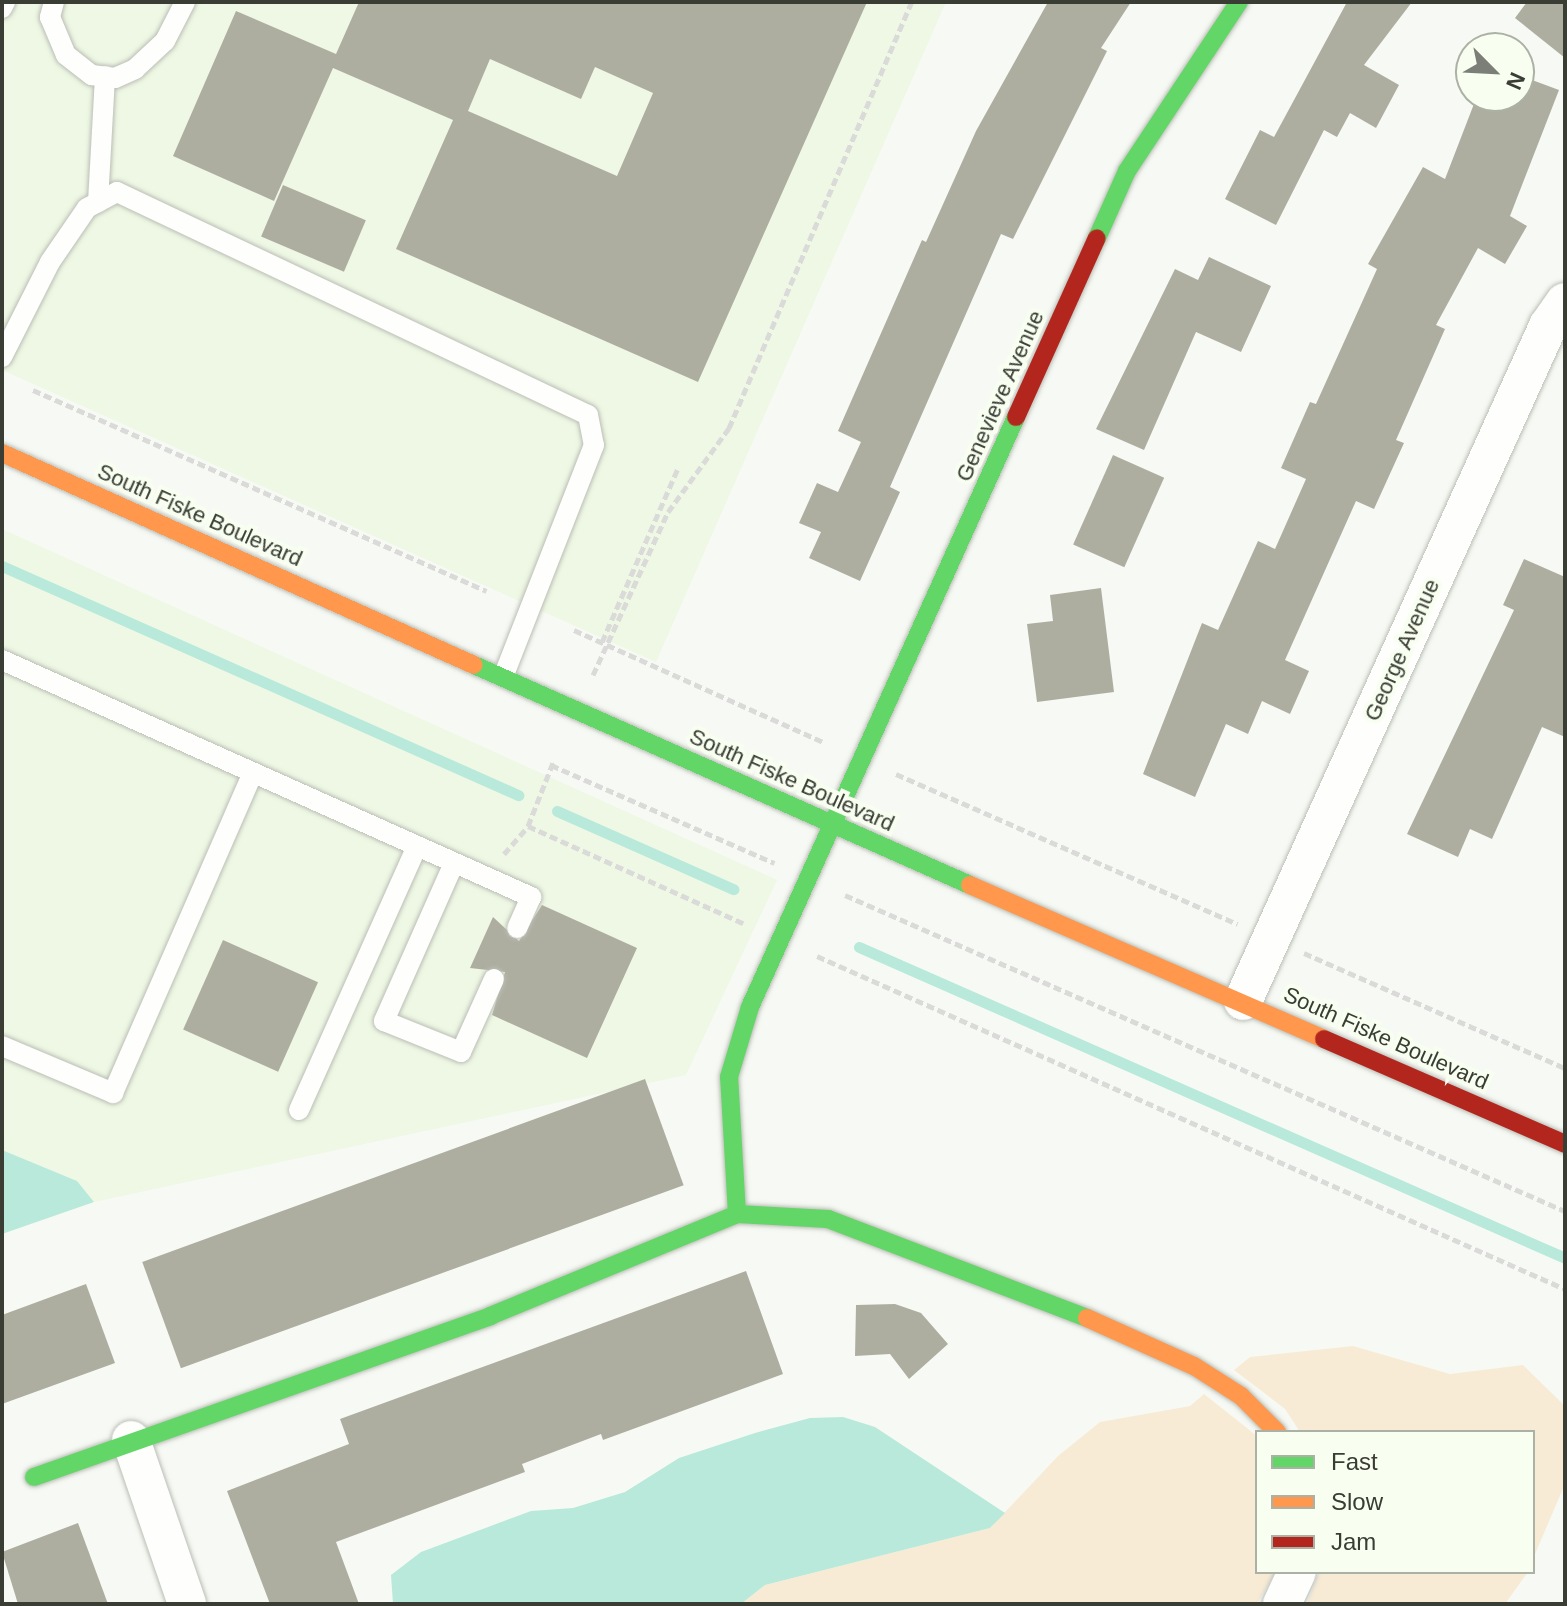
<!DOCTYPE html>
<html>
<head>
<meta charset="utf-8">
<style>
  body { margin:0 }
  #map { position:relative; width:1567px; height:1606px; overflow:hidden; background:#f7faf4; font-family:Helvetica,sans-serif }
  div>[style] { position:absolute }
  .built>* { inset:0; background:#eff8e4 }
  .green>* { inset:0; background:#f8ebd6 }
  .water>* { inset:0; background:#b8e9db }
  .stream>* { height:11px; margin:-5.5px; padding:0 5.5px; transform-origin:5.5px; border-radius:5.5px; background:#b8e9db }
  .building>* { inset:0; background:#aeaea0; transform-origin:0 0 }
  .path>* { height:5px; margin-top:-2.5px; transform-origin:0; background:repeating-linear-gradient(90deg,#dadbd9 0 8px,transparent 0 12px) }
  .roads { filter:drop-shadow(0 0 2px #babeb6) drop-shadow(0 0 2px #babeb6) }
  .lane>* { height:20px; margin:-10px; padding:0 10px; transform-origin:10px; border-radius:10px; background:#fefefd }
  .street>* { height:38px; margin:-19px; padding:0 19px; transform-origin:19px; border-radius:19px; background:#fefefd }
  .fast>* { height:18px; margin:-9px; padding:0 9px; transform-origin:9px; border-radius:9px; background:#63d668 }
  .slow>* { height:18px; margin:-9px; padding:0 9px; transform-origin:9px; border-radius:9px; background:#ff974d }
  .jam>* { height:18px; margin:-9px; padding:0 9px; transform-origin:9px; border-radius:9px; background:#b3261e }
  span { translate:-50% -50%; white-space:nowrap; text-align:center; line-height:1.15; -webkit-text-stroke:8px #f8fef0; paint-order:stroke }
  .street-label { font-size:22px; color:#393d34 }
  .frame { position:absolute; inset:0; border:4px solid #393d34; pointer-events:none }
  .legend { position:absolute; left:1255px; top:1430px; width:280px; height:144px; box-sizing:border-box; background:#f8fef0; border:2px solid #acb1a5; margin:0; padding:10px 14px; list-style:none; font-size:24px; color:#393d34 }
  .legend li { display:flex; align-items:center; gap:16px; height:40px }
  .legend b { width:40px; border:2px solid #acb1a5 }
  .north { position:absolute; left:1455px; top:32px; width:80px; height:80px; box-sizing:border-box; background:#f8fef0; border:2px solid #acb1a5; border-radius:50%; rotate:114deg; font-size:22px; font-weight:700; line-height:32px; text-align:center; color:#393d34 }
  .north::after { content:''; display:block; margin:auto; width:28px; height:36px; background:#7c7f77; clip-path:polygon(50% 0,100% 100%,50% 72%,0 100%) }
</style>
</head>
<body>
<div id="map">
  <div class="built">
    <div style="clip-path:polygon(2px 2px,946px 2px,656px 662px,2px 370px)"></div>
    <div style="clip-path:polygon(2px 529px,777px 880px,686px 1075px,94px 1202px,77px 1181px,2px 1150px)"></div>
  </div>
  <div class="green">
    <div style="clip-path:polygon(1353px 1346px,1450px 1374px,1523px 1365px,1565px 1406px,1565px 1484px,1533px 1559px,1533px 1432px,1300px 1432px,1285px 1409px,1234px 1370px,1250px 1357px)"></div>
    <div style="clip-path:polygon(1204px 1394px,1257px 1436px,1257px 1572px,1275px 1572px,1257px 1604px,741px 1604px,765px 1585px,990px 1528px,1058px 1456px,1100px 1422px,1190px 1406px)"></div>
    <div style="clip-path:polygon(1319px 1572px,1528px 1572px,1505px 1604px,1307px 1604px)"></div>
  </div>
  <div class="water">
    <div style="clip-path:polygon(2px 1150px,77px 1181px,94px 1202px,2px 1234px)"></div>
    <div style="clip-path:polygon(843px 1417px,875px 1427px,1005px 1513px,990px 1528px,765px 1585px,741px 1604px,393px 1604px,391px 1575px,421px 1552px,531px 1511px,573px 1508px,625px 1492px,679px 1458px,755px 1433px,810px 1418px)"></div>
  </div>
  <div class="stream">
    <div style="left:2px;top:566px;width:565px;rotate:23.93deg"></div>
    <div style="left:557px;top:811px;width:193px;rotate:23.9deg"></div>
    <div style="left:859px;top:947px;width:771px;rotate:23.77deg"></div>
  </div>
  <div class="building">
    <div style="clip-path:polygon(evenodd,359px 2px,867px 2px,698px 382px,396px 249px,453px 120px,333px 68px,274px 201px,173px 156px,236px 11px,336px 54px,359px 2px,490px 59px,581px 99px,595px 67px,653px 93px,617px 176px,468px 111px,490px 59px)"></div>
    <div style="clip-path:polygon(1048px 2px,1131px 2px,1101px 48px,1107px 51px,1013px 239px,1001px 234px,890px 487px,900px 492px,860px 581px,809px 558px,821px 532px,799px 523px,817px 483px,838px 492px,861px 442px,838px 431px,922px 240px,926px 242px,976px 131px)"></div>
    <div style="clip-path:polygon(1347px 2px,1412px 2px,1364px 65px,1399px 85px,1376px 128px,1350px 113px,1337px 137px,1324px 130px,1276px 225px,1225px 199px,1260px 130px,1274px 137px)"></div>
    <div style="clip-path:polygon(1527px 2px,1565px 2px,1565px 58px,1515px 18px)"></div>
    <div style="clip-path:polygon(1519px 75px,1559px 90px,1510px 216px,1527px 226px,1505px 264px,1478px 248px,1436px 325px,1445px 329px,1396px 440px,1404px 443px,1374px 509px,1356px 501px,1285px 660px,1309px 671px,1290px 714px,1262px 701px,1248px 734px,1226px 724px,1195px 797px,1143px 774px,1202px 623px,1218px 630px,1258px 541px,1275px 549px,1306px 479px,1281px 468px,1310px 402px,1316px 404px,1377px 269px,1368px 264px,1423px 167px,1445px 179px,1477px 96px,1519px 96px)"></div>
    <div style="left:283px;top:185px;width:90px;height:56px;rotate:23deg"></div>
    <div style="clip-path:polygon(1209px 257px,1271px 286px,1241px 352px,1196px 332px,1144px 450px,1096px 429px,1175px 269px,1198px 280px)"></div>
    <div style="left:1113px;top:455px;width:56px;height:98px;rotate:24deg"></div>
    <div style="clip-path:polygon(1524px 559px,1565px 577px,1565px 737px,1542px 727px,1492px 839px,1470px 829px,1458px 857px,1407px 834px,1514px 610px,1503px 605px)"></div>
    <div style="clip-path:polygon(1101px 588px,1114px 692px,1037px 702px,1027px 624px,1053px 621px,1050px 595px)"></div>
    <div style="clip-path:polygon(542px 905px,637px 948px,587px 1058px,492px 1015px,505px 972px,470px 968px,493px 917px,519px 941px)"></div>
    <div style="left:223px;top:940px;width:104px;height:98px;rotate:24deg"></div>
    <div style="left:645px;top:1079px;width:113px;height:535px;rotate:70deg"></div>
    <div style="clip-path:polygon(746px 1271px,783px 1374px,603px 1440px,601px 1434px,522px 1464px,525px 1472px,336px 1542px,359px 1604px,270px 1604px,227px 1491px,349px 1444px,340px 1419px)"></div>
    <div style="clip-path:polygon(86px 1284px,115px 1363px,2px 1404px,2px 1315px)"></div>
    <div style="clip-path:polygon(895px 1304px,921px 1313px,948px 1344px,909px 1379px,890px 1354px,855px 1356px,856px 1305px)"></div>
    <div style="clip-path:polygon(78px 1523px,108px 1604px,18px 1604px,2px 1552px)"></div>
  </div>
  <div class="path">
    <div style="left:33px;top:390px;width:496px;rotate:23.9deg"></div>
    <div style="left:574px;top:630px;width:275px;rotate:24.2deg"></div>
    <div style="left:602px;top:642px;width:190px;rotate:-66.4deg"></div>
    <div style="left:593px;top:675px;width:179px;rotate:-65.3deg"></div>
    <div style="left:668px;top:512px;width:104px;rotate:-54deg"></div>
    <div style="left:729px;top:428px;width:464px;rotate:-66.8deg"></div>
    <div style="left:551px;top:765px;width:244px;rotate:23.7deg"></div>
    <div style="left:896px;top:774px;width:373px;rotate:23.7deg"></div>
    <div style="left:528px;top:826px;width:238px;rotate:24.3deg"></div>
    <div style="left:504px;top:854px;width:37px;rotate:-49deg"></div>
    <div style="left:528px;top:826px;width:71px;rotate:-68.5deg"></div>
    <div style="left:845px;top:895px;width:786px;rotate:23.7deg"></div>
    <div style="left:1304px;top:953px;width:285px;rotate:23.8deg"></div>
    <div style="left:817px;top:956px;width:819px;rotate:24deg"></div>
  </div>
  <div class="roads">
    <div class="lane">
      <div style="left:54px;top:2px;width:16px;rotate:105deg"></div>
      <div style="left:50px;top:17px;width:41px;rotate:67.2deg"></div>
      <div style="left:66px;top:55px;width:33px;rotate:38deg"></div>
      <div style="left:92px;top:75px;width:23px;rotate:7deg"></div>
      <div style="left:115px;top:78px;width:22px;rotate:-24deg"></div>
      <div style="left:135px;top:69px;width:41px;rotate:-43deg"></div>
      <div style="left:165px;top:41px;width:44px;rotate:-62.9deg"></div>
      <div style="left:2px;top:8px;width:7px;rotate:-63deg"></div>
      <div style="left:98px;top:202px;width:126px;rotate:-86.8deg"></div>
      <div style="left:2px;top:357px;width:106px;rotate:-63.2deg"></div>
      <div style="left:50px;top:262px;width:65px;rotate:-55.6deg"></div>
      <div style="left:87px;top:208px;width:34px;rotate:-28deg"></div>
      <div style="left:117px;top:192px;width:521px;rotate:25.34deg"></div>
      <div style="left:588px;top:415px;width:31px;rotate:79deg"></div>
      <div style="left:594px;top:445px;width:249px;rotate:111.4deg"></div>
      <div style="left:2px;top:660px;width:580px;rotate:24.13deg"></div>
      <div style="left:531px;top:897px;width:34px;rotate:114deg"></div>
      <div style="left:454px;top:863px;width:173px;rotate:113.9deg"></div>
      <div style="left:384px;top:1021px;width:83px;rotate:21.9deg"></div>
      <div style="left:461px;top:1052px;width:80px;rotate:-65.7deg"></div>
      <div style="left:2px;top:1046px;width:121px;rotate:22.9deg"></div>
      <div style="left:113px;top:1093px;width:349px;rotate:-66.4deg"></div>
      <div style="left:299px;top:1110px;width:289px;rotate:-65.9deg"></div>
    </div>
    <div class="street">
      <div style="left:1243px;top:1001px;width:741px;rotate:-65.68deg"></div>
      <div style="left:1548px;top:326px;width:29px;rotate:-55deg"></div>
      <div style="left:131px;top:1440px;width:173px;rotate:71.1deg"></div>
      <div style="left:1282px;top:1604px;width:35px;rotate:-65deg"></div>
    </div>
    <div class="fast">
      <div style="left:1097px;top:238px;width:73px;rotate:-65.9deg"></div>
      <div style="left:1127px;top:171px;width:203px;rotate:-56.5deg"></div>
      <div style="left:474px;top:665px;width:543px;rotate:23.92deg"></div>
      <div style="left:737px;top:1214px;width:137px;rotate:-93.3deg"></div>
      <div style="left:729px;top:1077px;width:73px;rotate:-73.3deg"></div>
      <div style="left:750px;top:1007px;width:647px;rotate:-65.73deg"></div>
      <div style="left:34px;top:1477px;width:484px;rotate:-19.4deg"></div>
      <div style="left:490px;top:1316px;width:267px;rotate:-22.4deg"></div>
      <div style="left:737px;top:1214px;width:91px;rotate:3.1deg"></div>
      <div style="left:828px;top:1219px;width:277px;rotate:20.9deg"></div>
    </div>
    <div class="slow">
      <div style="left:2px;top:453px;width:517px;rotate:24.19deg"></div>
      <div style="left:970px;top:885px;width:386px;rotate:23.5deg"></div>
      <div style="left:1087px;top:1318px;width:117px;rotate:24.2deg"></div>
      <div style="left:1194px;top:1366px;width:56px;rotate:32.6deg"></div>
      <div style="left:1241px;top:1396px;width:51px;rotate:45deg"></div>
    </div>
    <div class="jam">
      <div style="left:1016px;top:417px;width:196px;rotate:-65.7deg"></div>
      <div style="left:1324px;top:1039px;width:263px;rotate:23.5deg"></div>
    </div>
  </div>
  <div class="street-label">
    <span style="left:1000px;top:396px;rotate:-66deg">Genevieve Avenue</span>
    <span style="left:200px;top:515px;rotate:24deg">South Fiske Boulevard</span>
    <span style="left:1402px;top:650px;rotate:-66deg">George Avenue</span>
    <span style="left:792px;top:780px;rotate:24deg">South Fiske Boulevard</span>
    <span style="left:1386px;top:1038px;rotate:24deg">South Fiske Boulevard</span>
  </div>
  <div class="frame"></div>
  <ul class="legend">
  <li><b style="height:10px;background:#63d668"></b>Fast</li>
  <li><b style="height:10px;background:#ff974d"></b>Slow</li>
  <li><b style="height:10px;background:#b3261e"></b>Jam</li>
  </ul>
  <div class="north">N</div>
</div>
</body>
</html>
